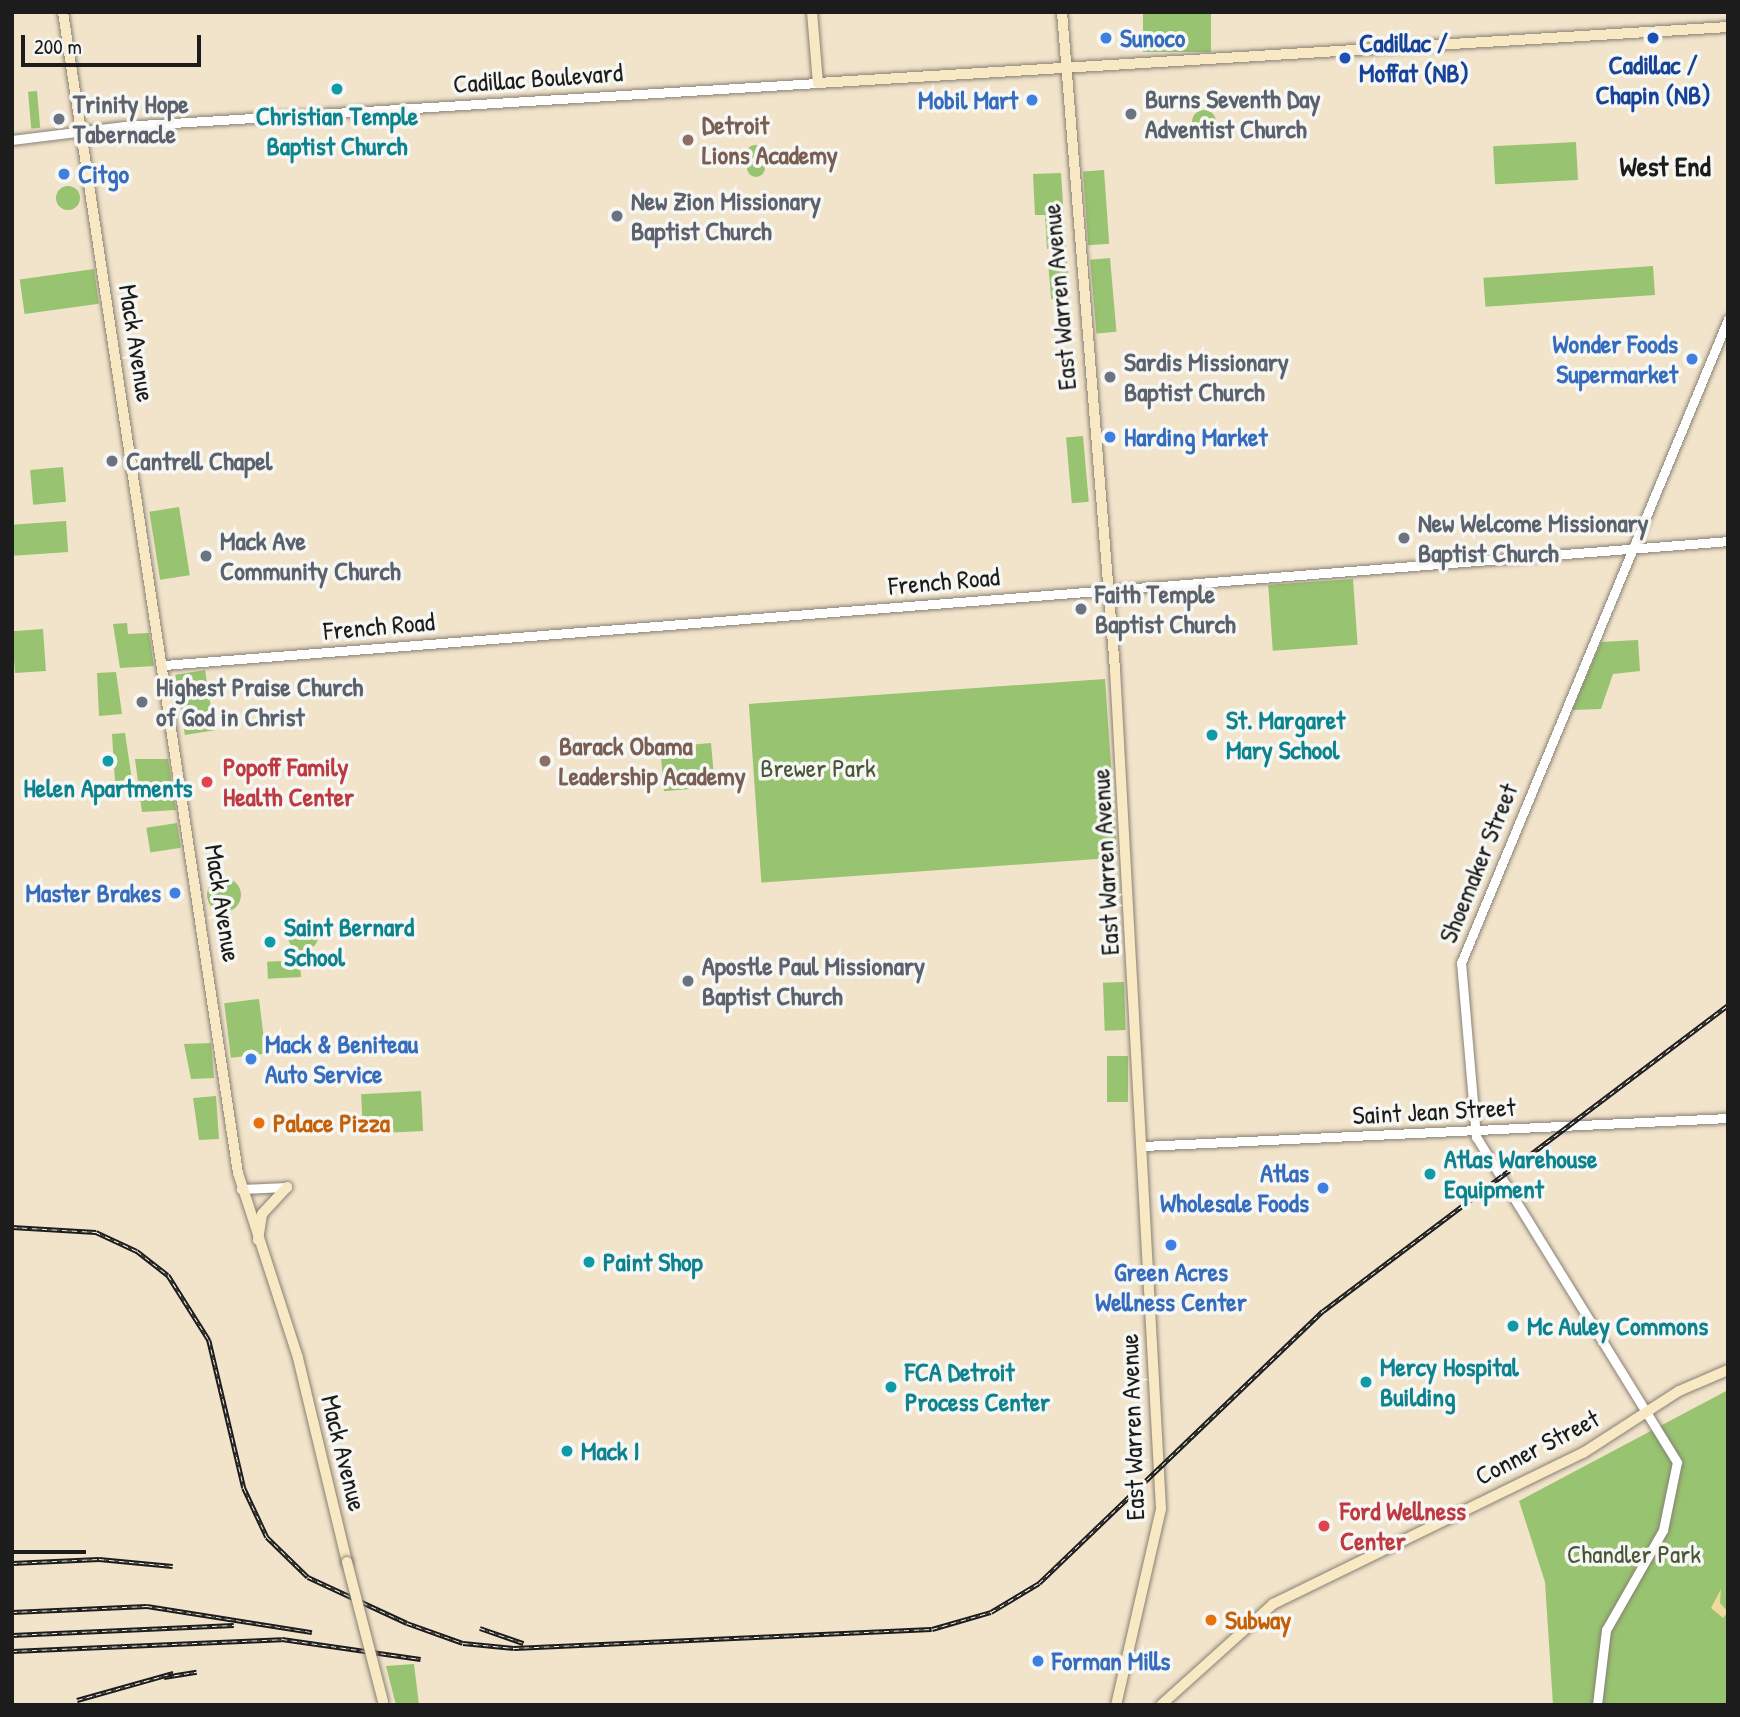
<!DOCTYPE html>
<html>
<head>
<meta charset="utf-8">
<style>
  body { margin:0 }
  #map { position:relative; width:1740px; height:1717px; overflow:hidden; background:#f2e3cb; font-family:"Patrick Hand",sans-serif }
  div>[style] { position:absolute }
  .green>* { inset:0; background:#98c370; transform-origin:0 0 }
  .round { border-radius:50% }
  .sand>* { inset:0; background:#eeda9e }
  .roads { filter:drop-shadow(0 0 2px #878074) drop-shadow(0 0 2px #878074) }
  .tertiary>* { height:9px; margin:-4.5px; padding:0 4.5px; transform-origin:4.5px; border-radius:4.5px; background:#fff }
  .secondary>* { height:10px; margin:-5px; padding:0 5px; transform-origin:5px; border-radius:5px; background:#f8e8c3 }
  .rail>* { height:4.5px; margin-top:-2.25px; transform-origin:0; background:repeating-linear-gradient(90deg,#f6f6f2 0 5px,#1c1c1c 0 10px); box-sizing:border-box; border-block:2px solid #1c1c1c }
  .bridges { filter:drop-shadow(0 0 2px #878074) drop-shadow(0 0 2px #878074) }
  .secondary-bridge>* { height:10px; margin:-5px; padding:0 5px; transform-origin:5px; border-radius:5px; background:#f8e8c3 }
  .dots>* { width:19px; height:19px; translate:-50% -50%; box-sizing:border-box; border:4px solid #f6f6f2; border-radius:50% }
  span { translate:-50% -50%; white-space:nowrap; text-align:center; line-height:1.15; -webkit-text-stroke:7px #f6f6f2; paint-order:stroke }
  .shop-label { font-size:26px; color:#366cbe; font-weight:700 }
  .left { translate:0 -50%; text-align:left }
  .right { translate:-100% -50%; text-align:right }
  .transit-label { font-size:26px; color:#164399; font-weight:700 }
  .street-label { font-size:26px; color:#1c1c1c }
  .worship-label { font-size:26px; color:#5b616d; font-weight:700 }
  .culture-label { font-size:26px; color:#0d838f; font-weight:700 }
  .education-label { font-size:26px; color:#785e54; font-weight:700 }
  .health-label { font-size:26px; color:#be3a42; font-weight:700 }
  .park-label { font-size:26px; color:#475639 }
  .food-label { font-size:26px; color:#c56008; font-weight:700 }
  .neighbourhood-label { font-size:28px; color:#1c1c1c; font-weight:700 }
  .frame { position:absolute; inset:0; border:14px solid #1c1c1c; pointer-events:none }
  .scale { position:absolute; left:21px; top:35px; width:180px; height:32px; box-sizing:border-box; border:4px solid #1c1c1c; border-top:0; padding-left:9px; font-size:21px; line-height:24px; white-space:nowrap; color:#1c1c1c; -webkit-text-stroke:5px #f6f6f2; paint-order:stroke }
</style>
</head>
<body>
<div id="map">
  <div class="green">
    <div style="left:1211px;top:12px;width:40px;height:68px;rotate:90deg"></div>
    <div style="left:37px;top:91px;width:37px;height:9px;rotate:85deg"></div>
    <div class="round" style="left:1192px;top:110px;width:24px;height:24px"></div>
    <div style="left:1576px;top:142px;width:38px;height:83px;rotate:87deg"></div>
    <div class="round" style="left:747px;top:145px;width:16px;height:16px"></div>
    <div class="round" style="left:747px;top:159px;width:18px;height:18px"></div>
    <div style="left:1104px;top:170px;width:74px;height:21px;rotate:86deg"></div>
    <div style="clip-path:polygon(1061px 173px,1066px 248px,1047px 249px,1045px 215px,1035px 215px,1033px 174px)"></div>
    <div class="round" style="left:56px;top:186px;width:24px;height:24px"></div>
    <div style="left:1110px;top:258px;width:74px;height:20px;rotate:85deg"></div>
    <div style="left:1067px;top:261px;width:37px;height:19px;rotate:85deg"></div>
    <div style="left:1653px;top:266px;width:29px;height:170px;rotate:86deg"></div>
    <div style="left:94px;top:269px;width:35px;height:75px;rotate:82deg"></div>
    <div style="left:1083px;top:436px;width:66px;height:17px;rotate:85deg"></div>
    <div style="left:63px;top:467px;width:35px;height:33px;rotate:85deg"></div>
    <div style="left:179px;top:507px;width:69px;height:30px;rotate:81deg"></div>
    <div style="left:66px;top:521px;width:31px;height:54px;rotate:86deg"></div>
    <div style="left:1353px;top:579px;width:66px;height:85px;rotate:86deg"></div>
    <div style="clip-path:polygon(127px 623px,128px 634px,149px 633px,154px 666px,120px 668px,113px 624px)"></div>
    <div style="left:43px;top:629px;width:42px;height:31px;rotate:86deg"></div>
    <div style="clip-path:polygon(1638px 640px,1640px 671px,1613px 674px,1601px 709px,1572px 710px,1601px 642px)"></div>
    <div style="left:205px;top:670px;width:61px;height:30px;rotate:81deg"></div>
    <div style="clip-path:polygon(116px 672px,122px 714px,99px 716px,97px 673px)"></div>
    <div style="left:1105px;top:679px;width:179px;height:357px;rotate:86deg"></div>
    <div style="clip-path:polygon(125px 733px,132px 780px,115px 781px,112px 734px)"></div>
    <div style="left:711px;top:743px;width:44px;height:51px;rotate:85deg"></div>
    <div style="clip-path:polygon(135px 759px,168px 759px,176px 810px,142px 812px)"></div>
    <div style="left:177px;top:823px;width:25px;height:31px;rotate:81deg"></div>
    <div class="round" style="left:207px;top:878px;width:34px;height:34px"></div>
    <div class="round" style="left:288px;top:921px;width:30px;height:30px"></div>
    <div style="left:300px;top:960px;width:17px;height:33px;rotate:87deg"></div>
    <div style="left:1124px;top:982px;width:48px;height:21px;rotate:88deg"></div>
    <div style="left:259px;top:999px;width:55px;height:35px;rotate:83deg"></div>
    <div style="clip-path:polygon(211px 1043px,214px 1078px,191px 1079px,184px 1044px)"></div>
    <div style="left:1107px;top:1056px;width:21px;height:46px"></div>
    <div style="left:421px;top:1091px;width:40px;height:60px;rotate:87deg"></div>
    <div style="clip-path:polygon(216px 1096px,219px 1139px,199px 1140px,193px 1098px)"></div>
    <div style="clip-path:polygon(1728px 1390px,1728px 1705px,1553px 1705px,1545px 1582px,1519px 1501px)"></div>
    <div style="clip-path:polygon(414px 1664px,419px 1705px,396px 1705px,386px 1666px)"></div>
  </div>
  <div class="sand">
    <div style="clip-path:polygon(1721px 1589px,1720px 1603px,1728px 1612px,1723px 1618px,1711px 1608px)"></div>
  </div>
  <div class="roads">
    <div class="tertiary">
      <div style="left:12px;top:140px;width:113px;rotate:-7.1deg"></div>
      <div style="left:124px;top:126px;width:695px;rotate:-3.55deg"></div>
      <div style="left:164px;top:665px;width:1569px;rotate:-4.53deg"></div>
      <div style="left:1143px;top:1146px;width:586px;rotate:-2.74deg"></div>
      <div style="left:241px;top:1189px;width:46px;rotate:-2.5deg"></div>
      <div style="left:1597px;top:1705px;width:76px;rotate:-83.2deg"></div>
      <div style="left:1606px;top:1630px;width:115px;rotate:-60.3deg"></div>
      <div style="left:1663px;top:1530px;width:69px;rotate:-78.4deg"></div>
      <div style="left:1677px;top:1462px;width:382px;rotate:-121.7deg"></div>
      <div style="left:1476px;top:1137px;width:175px;rotate:-94.9deg"></div>
      <div style="left:1461px;top:963px;width:697px;rotate:-67.48deg"></div>
    </div>
    <div class="secondary">
      <div style="left:63px;top:12px;width:1174px;rotate:81.43deg"></div>
      <div style="left:238px;top:1173px;width:194px;rotate:72deg"></div>
      <div style="left:298px;top:1358px;width:210px;rotate:76.5deg"></div>
      <div style="left:812px;top:12px;width:71px;rotate:85.2deg"></div>
      <div style="left:818px;top:83px;width:912px;rotate:-3.52deg"></div>
      <div style="left:1062px;top:12px;width:660px;rotate:85.39deg"></div>
      <div style="left:1115px;top:670px;width:840px;rotate:86.86deg"></div>
      <div style="left:1161px;top:1509px;width:201px;rotate:102.9deg"></div>
      <div style="left:258px;top:1240px;width:26px;rotate:-81deg"></div>
      <div style="left:262px;top:1214px;width:37px;rotate:-47deg"></div>
      <div style="left:1161px;top:1705px;width:151px;rotate:-42deg"></div>
      <div style="left:1273px;top:1604px;width:345px;rotate:-26deg"></div>
      <div style="left:1583px;top:1453px;width:114px;rotate:-32.9deg"></div>
      <div style="left:1679px;top:1391px;width:53px;rotate:-23.2deg"></div>
    </div>
  </div>
  <div class="rail">
    <div style="left:12px;top:1227px;width:84px;rotate:3.4deg"></div>
    <div style="left:96px;top:1232px;width:45px;rotate:24.9deg"></div>
    <div style="left:137px;top:1251px;width:39px;rotate:38deg"></div>
    <div style="left:168px;top:1275px;width:77px;rotate:57.8deg"></div>
    <div style="left:209px;top:1340px;width:152px;rotate:76.7deg"></div>
    <div style="left:244px;top:1488px;width:54px;rotate:64.9deg"></div>
    <div style="left:267px;top:1537px;width:57px;rotate:44.3deg"></div>
    <div style="left:308px;top:1577px;width:109px;rotate:24.9deg"></div>
    <div style="left:407px;top:1623px;width:59px;rotate:19.7deg"></div>
    <div style="left:463px;top:1643px;width:51px;rotate:5.6deg"></div>
    <div style="left:514px;top:1648px;width:418px;rotate:-2.6deg"></div>
    <div style="left:932px;top:1629px;width:61px;rotate:-16.1deg"></div>
    <div style="left:991px;top:1612px;width:56px;rotate:-31.1deg"></div>
    <div style="left:1039px;top:1583px;width:393px;rotate:-43.8deg"></div>
    <div style="left:1323px;top:1311px;width:508px;rotate:-37.07deg"></div>
    <div style="left:12px;top:1552px;width:74px"></div>
    <div style="left:12px;top:1563px;width:87px;rotate:-2.6deg"></div>
    <div style="left:99px;top:1559px;width:74px;rotate:5.4deg"></div>
    <div style="left:12px;top:1612px;width:135px;rotate:-2.5deg"></div>
    <div style="left:147px;top:1606px;width:167px;rotate:9deg"></div>
    <div style="left:480px;top:1628px;width:46px;rotate:19.2deg"></div>
    <div style="left:12px;top:1635px;width:222px;rotate:-2.6deg"></div>
    <div style="left:12px;top:1651px;width:270px;rotate:-2.5deg"></div>
    <div style="left:282px;top:1639px;width:140px;rotate:8.2deg"></div>
    <div style="left:164px;top:1677px;width:33px;rotate:-9deg"></div>
    <div style="left:77px;top:1700px;width:100px;rotate:-15.7deg"></div>
  </div>
  <div class="bridges">
    <div class="secondary-bridge">
      <div style="left:347px;top:1562px;width:144px;rotate:75.5deg"></div>
    </div>
  </div>
  <div class="dots">
    <div style="left:1106px;top:38px;background:#3f7fe0"></div>
    <div style="left:1653px;top:38px;background:#1a4fb4"></div>
    <div style="left:1345px;top:58px;background:#1a4fb4"></div>
    <div style="left:337px;top:89px;background:#0f9aa8"></div>
    <div style="left:1032px;top:100px;background:#3f7fe0"></div>
    <div style="left:1131px;top:114px;background:#6b7280"></div>
    <div style="left:59px;top:119px;background:#6b7280"></div>
    <div style="left:688px;top:140px;background:#8d6e63"></div>
    <div style="left:64px;top:174px;background:#3f7fe0"></div>
    <div style="left:617px;top:216px;background:#6b7280"></div>
    <div style="left:1692px;top:359px;background:#3f7fe0"></div>
    <div style="left:1110px;top:377px;background:#6b7280"></div>
    <div style="left:1110px;top:437px;background:#3f7fe0"></div>
    <div style="left:112px;top:461px;background:#6b7280"></div>
    <div style="left:1404px;top:538px;background:#6b7280"></div>
    <div style="left:206px;top:556px;background:#6b7280"></div>
    <div style="left:1081px;top:609px;background:#6b7280"></div>
    <div style="left:142px;top:702px;background:#6b7280"></div>
    <div style="left:1212px;top:735px;background:#0f9aa8"></div>
    <div style="left:108px;top:761px;background:#0f9aa8"></div>
    <div style="left:545px;top:761px;background:#8d6e63"></div>
    <div style="left:207px;top:782px;background:#e0444e"></div>
    <div style="left:175px;top:893px;background:#3f7fe0"></div>
    <div style="left:270px;top:942px;background:#0f9aa8"></div>
    <div style="left:688px;top:981px;background:#6b7280"></div>
    <div style="left:251px;top:1059px;background:#3f7fe0"></div>
    <div style="left:259px;top:1123px;background:#e8710a"></div>
    <div style="left:1430px;top:1174px;background:#0f9aa8"></div>
    <div style="left:1323px;top:1188px;background:#3f7fe0"></div>
    <div style="left:1171px;top:1245px;background:#3f7fe0"></div>
    <div style="left:589px;top:1262px;background:#0f9aa8"></div>
    <div style="left:1513px;top:1326px;background:#0f9aa8"></div>
    <div style="left:1366px;top:1382px;background:#0f9aa8"></div>
    <div style="left:891px;top:1387px;background:#0f9aa8"></div>
    <div style="left:567px;top:1451px;background:#0f9aa8"></div>
    <div style="left:1324px;top:1526px;background:#e0444e"></div>
    <div style="left:1211px;top:1620px;background:#e8710a"></div>
    <div style="left:1038px;top:1661px;background:#3f7fe0"></div>
  </div>
  <div class="shop-label">
    <span class="left" style="left:1120px;top:38px">Sunoco</span>
    <span class="right" style="left:1018px;top:100px">Mobil Mart</span>
    <span class="left" style="left:78px;top:174px">Citgo</span>
    <span class="right" style="left:1678px;top:359px">Wonder Foods<br>Supermarket</span>
    <span class="left" style="left:1124px;top:437px">Harding Market</span>
    <span class="right" style="left:161px;top:893px">Master Brakes</span>
    <span class="left" style="left:265px;top:1059px">Mack &amp; Beniteau<br>Auto Service</span>
    <span class="right" style="left:1309px;top:1188px">Atlas<br>Wholesale Foods</span>
    <span style="left:1171px;top:1287px">Green Acres<br>Wellness Center</span>
    <span class="left" style="left:1052px;top:1661px">Forman Mills</span>
  </div>
  <div class="transit-label">
    <span class="left" style="left:1359px;top:58px">Cadillac /<br>Moffat (NB)</span>
    <span style="left:1653px;top:80px">Cadillac /<br>Chapin (NB)</span>
  </div>
  <div class="street-label">
    <span style="left:538px;top:78px;rotate:-4deg">Cadillac Boulevard</span>
    <span style="left:1059px;top:297px;rotate:-95deg">East Warren Avenue</span>
    <span style="left:137px;top:343px;rotate:81deg">Mack Avenue</span>
    <span style="left:944px;top:581px;rotate:-5deg">French Road</span>
    <span style="left:379px;top:626px;rotate:-5deg">French Road</span>
    <span style="left:1105px;top:862px;rotate:-93deg">East Warren Avenue</span>
    <span style="left:1478px;top:863px;rotate:-68deg">Shoemaker Street</span>
    <span style="left:223px;top:903px;rotate:81deg">Mack Avenue</span>
    <span style="left:1434px;top:1111px;rotate:-3deg">Saint Jean Street</span>
    <span style="left:1132px;top:1427px;rotate:-92deg">East Warren Avenue</span>
    <span style="left:1537px;top:1447px;rotate:-27deg">Conner Street</span>
    <span style="left:344px;top:1453px;rotate:76deg">Mack Avenue</span>
  </div>
  <div class="worship-label">
    <span class="left" style="left:1145px;top:114px">Burns Seventh Day<br>Adventist Church</span>
    <span class="left" style="left:73px;top:119px">Trinity Hope<br>Tabernacle</span>
    <span class="left" style="left:631px;top:216px">New Zion Missionary<br>Baptist Church</span>
    <span class="left" style="left:1124px;top:377px">Sardis Missionary<br>Baptist Church</span>
    <span class="left" style="left:126px;top:461px">Cantrell Chapel</span>
    <span class="left" style="left:1418px;top:538px">New Welcome Missionary<br>Baptist Church</span>
    <span class="left" style="left:220px;top:556px">Mack Ave<br>Community Church</span>
    <span class="left" style="left:1095px;top:609px">Faith Temple<br>Baptist Church</span>
    <span class="left" style="left:156px;top:702px">Highest Praise Church<br>of God in Christ</span>
    <span class="left" style="left:702px;top:981px">Apostle Paul Missionary<br>Baptist Church</span>
  </div>
  <div class="culture-label">
    <span style="left:337px;top:131px">Christian Temple<br>Baptist Church</span>
    <span class="left" style="left:1226px;top:735px">St. Margaret<br>Mary School</span>
    <span style="left:108px;top:788px">Helen Apartments</span>
    <span class="left" style="left:284px;top:942px">Saint Bernard<br>School</span>
    <span class="left" style="left:1444px;top:1174px">Atlas Warehouse<br>Equipment</span>
    <span class="left" style="left:603px;top:1262px">Paint Shop</span>
    <span class="left" style="left:1527px;top:1326px">Mc Auley Commons</span>
    <span class="left" style="left:1380px;top:1382px">Mercy Hospital<br>Building</span>
    <span class="left" style="left:905px;top:1387px">FCA Detroit<br>Process Center</span>
    <span class="left" style="left:581px;top:1451px">Mack I</span>
  </div>
  <div class="education-label">
    <span class="left" style="left:702px;top:140px">Detroit<br>Lions Academy</span>
    <span class="left" style="left:559px;top:761px">Barack Obama<br>Leadership Academy</span>
  </div>
  <div class="health-label">
    <span class="left" style="left:223px;top:782px">Popoff Family<br>Health Center</span>
    <span class="left" style="left:1340px;top:1526px">Ford Wellness<br>Center</span>
  </div>
  <div class="park-label">
    <span style="left:818px;top:768px">Brewer Park</span>
    <span style="left:1634px;top:1554px">Chandler Park</span>
  </div>
  <div class="food-label">
    <span class="left" style="left:273px;top:1123px">Palace Pizza</span>
    <span class="left" style="left:1225px;top:1620px">Subway</span>
  </div>
  <div class="neighbourhood-label">
    <span style="left:1665px;top:166px">West End</span>
  </div>
  <div class="frame"></div>
  <div class="scale">200 m</div>
</div>
</body>
</html>
